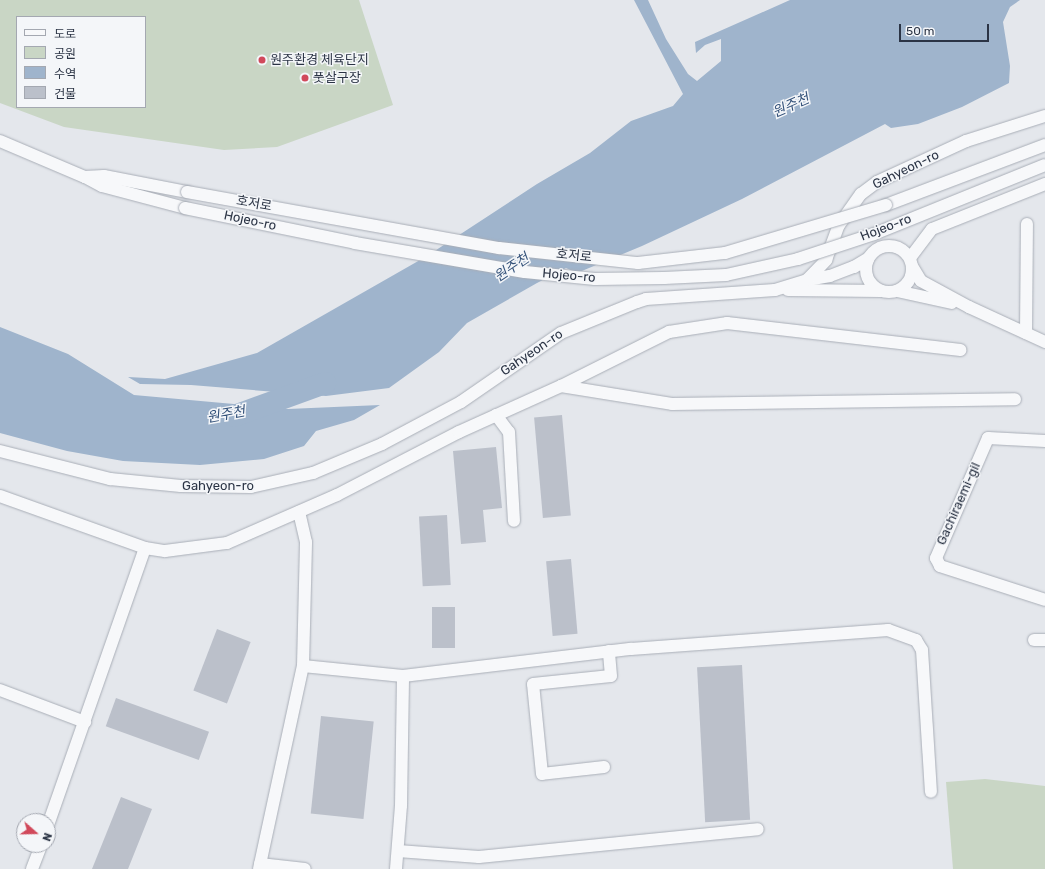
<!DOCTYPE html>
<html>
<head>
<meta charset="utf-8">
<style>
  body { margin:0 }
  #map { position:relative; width:1045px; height:869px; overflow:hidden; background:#e4e7ec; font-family:Rubik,"Noto Sans KR",sans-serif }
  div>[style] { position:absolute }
  .green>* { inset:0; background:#c9d6c5 }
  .water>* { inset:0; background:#9fb4cc }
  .river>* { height:22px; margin:-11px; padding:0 11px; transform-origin:11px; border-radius:11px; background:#9fb4cc }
  .building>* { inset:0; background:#bbc0ca; transform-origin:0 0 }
  .roads { filter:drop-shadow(0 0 1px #a9aeb7) drop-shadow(0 0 1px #a9aeb7) }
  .minor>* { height:12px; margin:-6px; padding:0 6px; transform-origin:6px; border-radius:6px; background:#f7f8fa }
  .minor>.ring { margin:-6px; padding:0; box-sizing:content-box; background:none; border:12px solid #f7f8fa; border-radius:50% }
  .bridges { filter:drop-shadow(0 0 1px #a9aeb7) drop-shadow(0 0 1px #a9aeb7) }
  .minor-bridge>* { height:12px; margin:-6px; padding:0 6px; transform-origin:6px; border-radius:6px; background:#f7f8fa }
  .dots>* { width:11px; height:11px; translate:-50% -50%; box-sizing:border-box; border:2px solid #f4f6f9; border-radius:50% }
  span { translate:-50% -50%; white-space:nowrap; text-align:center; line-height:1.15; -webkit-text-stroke:3px #f4f6f9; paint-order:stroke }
  .poi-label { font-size:13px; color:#2b3445 }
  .left { translate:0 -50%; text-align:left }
  .street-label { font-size:13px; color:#2b3445 }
  .water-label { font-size:14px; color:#34527a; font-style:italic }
  .legend { position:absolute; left:16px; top:16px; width:130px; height:92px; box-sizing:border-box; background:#f4f6f9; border:1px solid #a4a8b1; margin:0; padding:5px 7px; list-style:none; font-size:12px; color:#2b3445 }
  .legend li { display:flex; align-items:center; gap:8px; height:20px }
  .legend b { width:20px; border:1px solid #a4a8b1 }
  .north { position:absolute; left:16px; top:813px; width:40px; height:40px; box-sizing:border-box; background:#f4f6f9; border:1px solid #a4a8b1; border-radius:50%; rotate:110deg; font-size:11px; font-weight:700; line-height:16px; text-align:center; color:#2b3445 }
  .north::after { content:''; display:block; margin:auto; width:14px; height:18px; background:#d1495b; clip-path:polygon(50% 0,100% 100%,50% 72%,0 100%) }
  .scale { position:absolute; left:899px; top:24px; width:90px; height:18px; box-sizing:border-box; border:2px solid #2b3445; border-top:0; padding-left:5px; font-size:12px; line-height:14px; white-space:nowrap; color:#2b3445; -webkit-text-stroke:3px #f4f6f9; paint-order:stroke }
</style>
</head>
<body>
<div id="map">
  <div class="green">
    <div style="clip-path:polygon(evenodd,0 0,359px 0,393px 105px,277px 147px,224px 150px,64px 127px,0 103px,0 0,17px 17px,145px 17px,145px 107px,17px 107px,17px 17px)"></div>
    <div style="clip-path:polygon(985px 779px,1045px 786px,1045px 869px,953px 869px,946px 782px)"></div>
  </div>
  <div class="water">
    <div style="clip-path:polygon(634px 0,648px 0,666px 39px,688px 74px,697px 81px,721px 61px,721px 39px,705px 45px,696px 53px,695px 42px,790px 0,1020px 0,1010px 7px,1003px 22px,1010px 66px,1009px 83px,962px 107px,918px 124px,891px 128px,885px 124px,742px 199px,642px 246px,577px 273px,566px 268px,537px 283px,467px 323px,439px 352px,389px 388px,326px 396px,191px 385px,140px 384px,128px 377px,165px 379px,257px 353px,427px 256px,537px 184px,590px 153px,631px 121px,673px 106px,683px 94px)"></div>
    <div style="clip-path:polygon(0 327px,68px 354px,134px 395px,288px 409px,380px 405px,354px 420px,316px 431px,304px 446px,264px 459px,200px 465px,123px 461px,67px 451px,0 433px)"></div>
  </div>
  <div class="river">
    <div style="left:234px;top:416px;width:97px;rotate:-19.9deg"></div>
  </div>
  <div class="building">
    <div style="left:562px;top:415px;width:101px;height:28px;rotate:85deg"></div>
    <div style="clip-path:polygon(496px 447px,502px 508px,483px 510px,486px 542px,461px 544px,453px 451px)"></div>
    <div style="left:447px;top:515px;width:70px;height:28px;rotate:87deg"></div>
    <div style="left:571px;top:559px;width:75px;height:25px;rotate:85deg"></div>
    <div style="left:432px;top:607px;width:23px;height:41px"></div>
    <div style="left:217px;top:629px;width:36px;height:66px;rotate:21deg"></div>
    <div style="left:742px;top:665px;width:155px;height:45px;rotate:87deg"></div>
    <div style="left:116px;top:698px;width:99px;height:30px;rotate:20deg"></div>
    <div style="left:321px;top:716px;width:53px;height:98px;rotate:6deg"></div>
    <div style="clip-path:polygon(121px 797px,152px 809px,128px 869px,92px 869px)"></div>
  </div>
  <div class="roads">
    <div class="minor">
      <div style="left:0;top:141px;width:92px;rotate:23deg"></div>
      <div style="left:85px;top:177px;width:19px;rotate:28deg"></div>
      <div style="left:102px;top:186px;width:86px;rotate:14.8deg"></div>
      <div style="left:85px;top:177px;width:19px;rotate:-3deg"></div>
      <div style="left:104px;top:176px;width:85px;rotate:10.9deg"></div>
      <div style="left:886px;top:205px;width:170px;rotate:-20.7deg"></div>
      <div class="ring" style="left:866px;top:246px;width:34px;height:34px"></div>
      <div style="left:910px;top:258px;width:36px;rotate:-53deg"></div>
      <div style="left:932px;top:229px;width:122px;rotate:-21.7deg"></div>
      <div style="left:912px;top:266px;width:17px;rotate:59deg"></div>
      <div style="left:921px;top:281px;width:55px;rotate:28.4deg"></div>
      <div style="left:969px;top:307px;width:84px;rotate:24.7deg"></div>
      <div style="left:807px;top:280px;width:23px;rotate:-10deg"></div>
      <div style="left:830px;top:276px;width:26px;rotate:-21deg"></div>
      <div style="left:854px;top:267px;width:17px;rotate:-31deg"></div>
      <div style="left:788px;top:290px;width:93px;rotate:0.6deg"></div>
      <div style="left:897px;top:291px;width:56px;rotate:12.3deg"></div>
      <div style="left:1026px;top:333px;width:109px;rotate:-89.5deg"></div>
      <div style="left:561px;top:386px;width:112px;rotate:9.2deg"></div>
      <div style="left:672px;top:404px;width:343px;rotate:-0.8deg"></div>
      <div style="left:496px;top:415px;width:21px;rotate:53deg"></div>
      <div style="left:509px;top:432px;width:89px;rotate:86.8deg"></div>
      <div style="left:1045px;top:441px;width:57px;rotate:-177deg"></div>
      <div style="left:988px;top:438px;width:131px;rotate:113.4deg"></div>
      <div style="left:936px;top:558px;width:9px;rotate:63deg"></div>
      <div style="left:940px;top:566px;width:110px;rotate:17.9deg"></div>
      <div style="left:0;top:451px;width:114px;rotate:14.3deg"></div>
      <div style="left:110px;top:479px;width:71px;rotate:5.6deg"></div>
      <div style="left:181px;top:486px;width:70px;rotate:0.8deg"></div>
      <div style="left:251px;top:487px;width:64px;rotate:-12.7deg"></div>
      <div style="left:313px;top:473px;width:75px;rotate:-22.8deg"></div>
      <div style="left:382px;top:444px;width:89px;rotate:-28deg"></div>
      <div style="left:461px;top:402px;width:121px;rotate:-34.6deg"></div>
      <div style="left:561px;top:333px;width:82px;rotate:-22.2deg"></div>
      <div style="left:637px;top:302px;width:9px;rotate:-18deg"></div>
      <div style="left:646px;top:299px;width:129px;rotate:-4deg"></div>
      <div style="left:775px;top:290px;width:34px;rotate:-17deg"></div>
      <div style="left:807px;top:280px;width:28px;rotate:-46deg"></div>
      <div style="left:826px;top:260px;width:37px;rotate:-70deg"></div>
      <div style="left:839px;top:225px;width:38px;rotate:-55deg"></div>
      <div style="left:861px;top:194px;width:20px;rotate:-37deg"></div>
      <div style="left:877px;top:182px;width:98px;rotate:-24.7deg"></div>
      <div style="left:966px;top:141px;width:83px;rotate:-17.6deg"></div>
      <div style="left:0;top:496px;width:154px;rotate:19.7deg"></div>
      <div style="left:145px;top:548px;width:20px;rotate:9deg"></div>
      <div style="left:165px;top:551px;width:63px;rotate:-7.4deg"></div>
      <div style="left:227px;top:543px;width:120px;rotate:-23.6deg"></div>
      <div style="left:337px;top:495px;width:137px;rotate:-27.3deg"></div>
      <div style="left:459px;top:432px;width:112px;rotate:-24.3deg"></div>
      <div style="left:561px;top:386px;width:121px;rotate:-26.6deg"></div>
      <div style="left:669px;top:332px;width:59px;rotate:-8.8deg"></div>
      <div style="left:727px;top:323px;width:235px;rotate:6.6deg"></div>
      <div style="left:1034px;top:640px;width:11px"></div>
      <div style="left:303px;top:666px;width:100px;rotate:5.7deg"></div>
      <div style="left:403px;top:676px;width:230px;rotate:-6.8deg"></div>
      <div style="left:631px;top:649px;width:258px;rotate:-4.2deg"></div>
      <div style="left:888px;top:630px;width:30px;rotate:20deg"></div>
      <div style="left:916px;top:640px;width:12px;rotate:59deg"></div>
      <div style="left:922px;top:650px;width:142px;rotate:86.4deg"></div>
      <div style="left:0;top:690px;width:91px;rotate:20.6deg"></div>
      <div style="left:604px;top:767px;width:62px;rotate:173.6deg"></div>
      <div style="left:542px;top:774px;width:90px;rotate:-95.7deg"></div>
      <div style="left:533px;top:684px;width:78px;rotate:-5.9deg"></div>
      <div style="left:611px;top:676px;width:25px;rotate:-95deg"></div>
      <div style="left:48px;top:825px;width:293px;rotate:-70.7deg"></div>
      <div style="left:398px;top:851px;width:81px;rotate:4.2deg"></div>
      <div style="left:479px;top:857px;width:280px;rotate:-5.7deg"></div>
      <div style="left:260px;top:864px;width:45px;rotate:6.3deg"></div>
      <div style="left:32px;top:869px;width:26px;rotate:-69deg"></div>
      <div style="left:259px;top:869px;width:208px;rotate:-77.8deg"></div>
      <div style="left:303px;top:666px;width:124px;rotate:-88.6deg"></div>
      <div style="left:306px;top:542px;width:31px;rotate:-103deg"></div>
      <div style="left:396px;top:869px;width:63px;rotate:-85.5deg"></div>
      <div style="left:401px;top:806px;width:130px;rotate:-89.1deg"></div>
    </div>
  </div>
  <div class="bridges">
    <div class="minor-bridge">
      <div style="left:187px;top:192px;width:317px;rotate:10.2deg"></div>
      <div style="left:499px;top:248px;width:140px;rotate:6.2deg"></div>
      <div style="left:638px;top:263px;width:88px;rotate:-6.6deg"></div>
      <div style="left:725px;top:253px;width:168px;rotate:-16.6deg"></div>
      <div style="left:185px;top:208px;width:174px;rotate:11.6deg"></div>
      <div style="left:355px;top:243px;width:172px;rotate:9.7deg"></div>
      <div style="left:525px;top:272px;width:70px;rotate:5.7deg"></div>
      <div style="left:595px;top:279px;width:69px;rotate:-0.8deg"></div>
      <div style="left:664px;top:278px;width:62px;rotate:-2.8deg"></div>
      <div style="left:726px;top:275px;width:74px;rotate:-12.5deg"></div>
      <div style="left:798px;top:259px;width:80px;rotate:-18.2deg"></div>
      <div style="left:874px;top:234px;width:184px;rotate:-22deg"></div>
    </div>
  </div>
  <div class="dots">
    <div style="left:262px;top:60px;background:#d1495b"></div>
    <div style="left:305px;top:78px;background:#d1495b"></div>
  </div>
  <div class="poi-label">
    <span class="left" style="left:270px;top:60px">원주환경 체육단지</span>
    <span class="left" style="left:313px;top:78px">풋살구장</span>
  </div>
  <div class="street-label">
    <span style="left:906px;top:170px;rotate:-26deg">Gahyeon-ro</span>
    <span style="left:254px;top:204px;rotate:10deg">호저로</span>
    <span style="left:250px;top:221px;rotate:12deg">Hojeo-ro</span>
    <span style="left:886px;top:228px;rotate:-21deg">Hojeo-ro</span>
    <span style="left:574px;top:256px;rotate:6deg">호저로</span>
    <span style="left:569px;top:276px;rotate:5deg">Hojeo-ro</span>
    <span style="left:532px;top:353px;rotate:-34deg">Gahyeon-ro</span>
    <span style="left:218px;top:486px">Gahyeon-ro</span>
    <span style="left:959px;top:504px;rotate:-66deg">Gachiraemi-gil</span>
  </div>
  <div class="water-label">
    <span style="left:791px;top:106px;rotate:-24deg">원주천</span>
    <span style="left:512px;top:268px;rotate:-34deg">원주천</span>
    <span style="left:226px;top:415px;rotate:-10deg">원주천</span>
  </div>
  <ul class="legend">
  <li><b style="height:5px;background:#f7f8fa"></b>도로</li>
  <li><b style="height:11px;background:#c9d6c5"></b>공원</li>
  <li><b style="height:11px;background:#9fb4cc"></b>수역</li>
  <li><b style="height:11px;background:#bbc0ca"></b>건물</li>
  </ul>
  <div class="north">N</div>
  <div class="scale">50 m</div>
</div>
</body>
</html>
